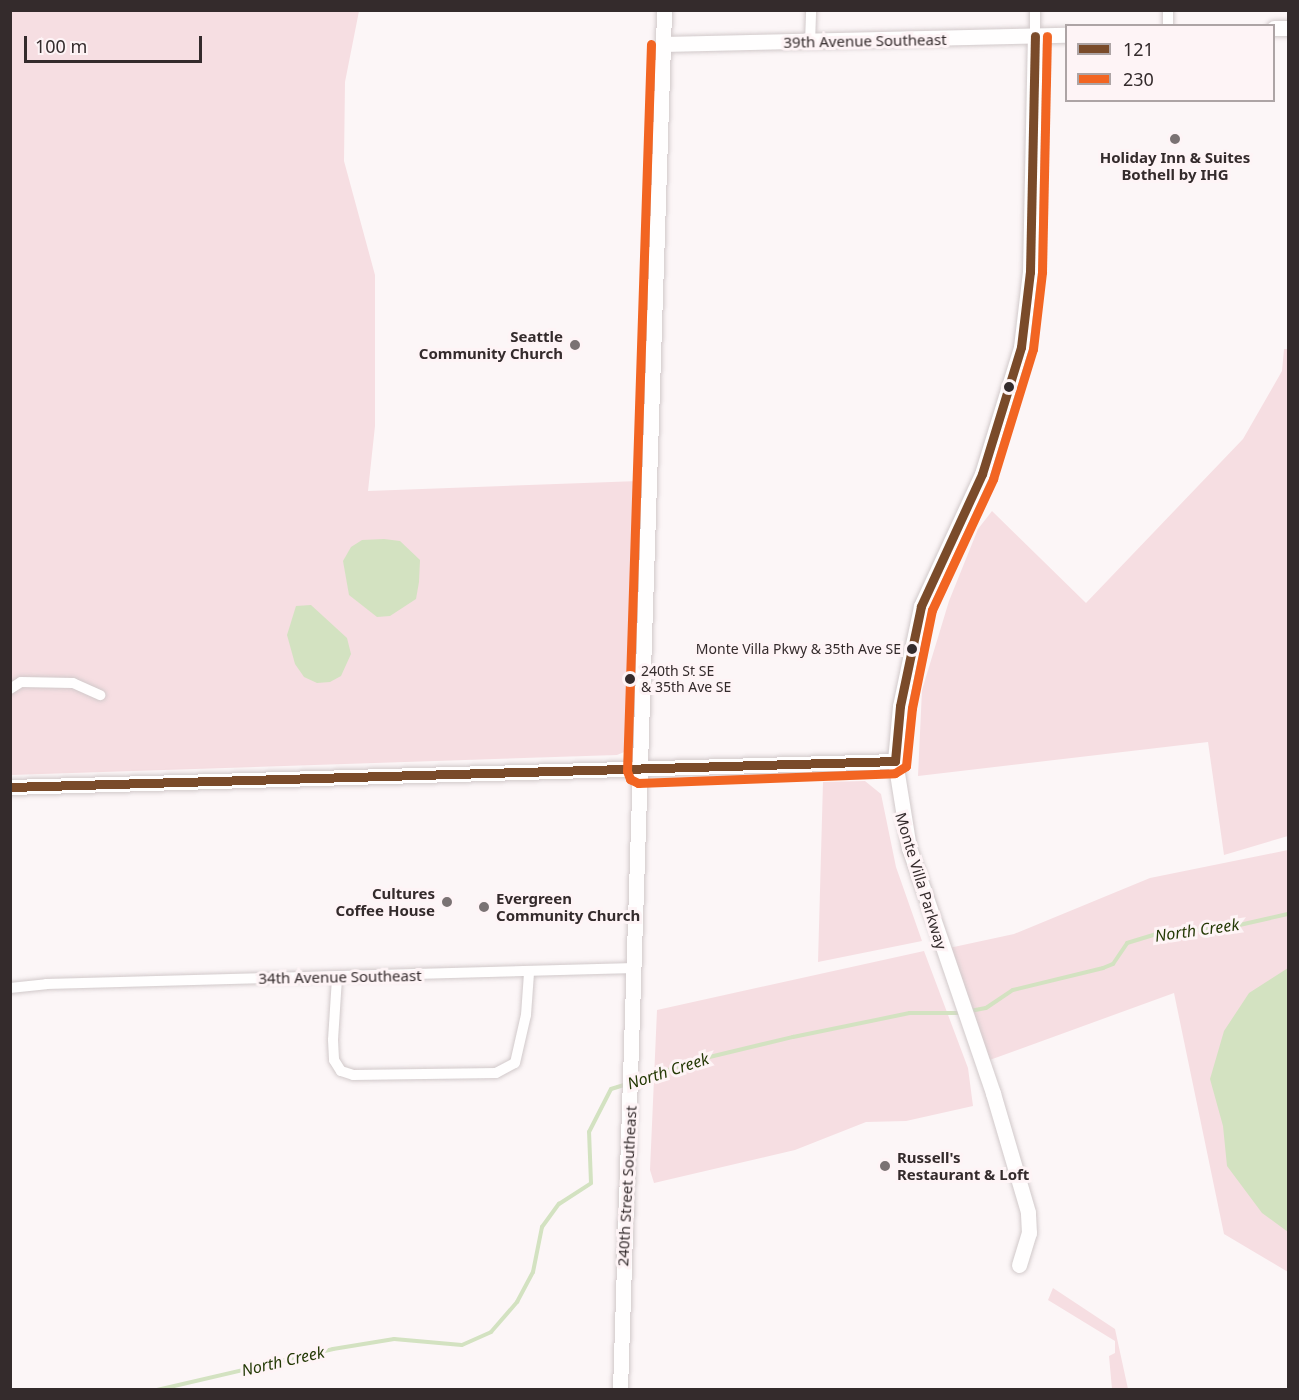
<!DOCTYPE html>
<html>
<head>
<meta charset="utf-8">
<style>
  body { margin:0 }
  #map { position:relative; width:1299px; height:1400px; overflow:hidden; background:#fcf6f7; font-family:"Noto Sans",sans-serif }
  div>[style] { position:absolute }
  .green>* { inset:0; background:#f6dee2 }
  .water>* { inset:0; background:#d3e2c1 }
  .stream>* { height:4px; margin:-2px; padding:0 2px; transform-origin:2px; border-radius:2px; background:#d3e2c1 }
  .roads { filter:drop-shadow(0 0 2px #d1c9ca) drop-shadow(0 0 2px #d1c9ca) }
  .street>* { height:10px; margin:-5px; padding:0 5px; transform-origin:5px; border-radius:5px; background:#fffefe }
  .secondary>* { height:15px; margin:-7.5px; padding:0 7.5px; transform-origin:7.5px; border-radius:7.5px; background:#fffefe }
  .bus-1>* { height:9px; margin:-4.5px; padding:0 4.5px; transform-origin:4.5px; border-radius:4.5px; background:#7a4b2a }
  .bus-2>* { height:9px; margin:-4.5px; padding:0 4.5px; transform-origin:4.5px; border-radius:4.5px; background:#f26522 }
  .dots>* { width:16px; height:16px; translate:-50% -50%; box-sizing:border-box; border:3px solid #fef4f6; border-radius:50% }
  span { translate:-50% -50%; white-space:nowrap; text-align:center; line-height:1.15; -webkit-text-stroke:6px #fef4f6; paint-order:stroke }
  .bus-label { font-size:14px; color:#342b2c }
  .right { translate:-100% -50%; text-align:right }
  .left { translate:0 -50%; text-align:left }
  .street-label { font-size:15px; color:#342b2c }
  .poi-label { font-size:15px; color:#342b2c; font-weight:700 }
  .water-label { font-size:16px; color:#253a06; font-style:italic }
  .frame { position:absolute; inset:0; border:12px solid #342b2c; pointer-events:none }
  .legend { position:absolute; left:1065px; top:24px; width:210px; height:78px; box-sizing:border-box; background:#fef4f6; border:2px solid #ada4a5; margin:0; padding:8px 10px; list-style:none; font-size:18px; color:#342b2c }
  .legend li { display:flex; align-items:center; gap:12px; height:30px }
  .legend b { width:30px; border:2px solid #ada4a5 }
  .scale { position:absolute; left:24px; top:36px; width:178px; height:27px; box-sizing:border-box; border:3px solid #342b2c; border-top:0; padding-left:8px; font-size:18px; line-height:21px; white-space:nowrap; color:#342b2c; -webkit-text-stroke:4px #fef4f6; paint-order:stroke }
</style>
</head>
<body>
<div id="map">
  <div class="green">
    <div style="clip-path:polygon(10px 11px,359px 11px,345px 82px,344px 161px,375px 275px,375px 426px,368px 491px,639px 481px,629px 750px,617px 755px,11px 775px)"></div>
    <div style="clip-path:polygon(1284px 349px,1288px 349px,1288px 836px,1224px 855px,1208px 742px,918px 776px,922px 690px,949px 601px,978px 529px,992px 511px,1086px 603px,1243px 439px,1282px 371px)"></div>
    <div style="clip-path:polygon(865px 781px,881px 794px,896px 867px,922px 941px,818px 962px,823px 782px)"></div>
    <div style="clip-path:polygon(1288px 850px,1288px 1272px,1224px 1234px,1174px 993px,987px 1061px,949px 948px,1014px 934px,1150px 878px)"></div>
    <div style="clip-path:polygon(924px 951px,968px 1068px,973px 1106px,906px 1121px,866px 1122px,795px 1150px,654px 1183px,650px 1170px,657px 1010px)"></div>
    <div style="clip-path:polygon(1053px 1288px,1115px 1329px,1128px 1389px,1112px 1389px,1109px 1356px,1115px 1353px,1115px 1341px,1048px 1300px)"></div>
  </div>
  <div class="water">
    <div style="clip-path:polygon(384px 539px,400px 541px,420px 560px,419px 582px,416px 599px,390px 616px,377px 617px,349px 595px,343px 561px,351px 547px,362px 540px)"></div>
    <div style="clip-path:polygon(311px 605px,347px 638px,351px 654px,341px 676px,330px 682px,317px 683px,304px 677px,295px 664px,287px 635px,296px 606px)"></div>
    <div style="clip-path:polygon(1288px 968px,1288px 1232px,1262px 1213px,1227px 1166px,1223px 1126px,1210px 1079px,1224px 1031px,1249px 993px)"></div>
  </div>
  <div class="stream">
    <div style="left:970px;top:1011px;width:16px;rotate:-11deg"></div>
    <div style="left:986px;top:1008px;width:32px;rotate:-34deg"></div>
    <div style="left:1013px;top:990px;width:93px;rotate:-13.7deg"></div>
    <div style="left:1103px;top:968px;width:11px;rotate:-22deg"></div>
    <div style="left:1113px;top:964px;width:25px;rotate:-56deg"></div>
    <div style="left:1127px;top:943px;width:30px;rotate:-17deg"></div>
    <div style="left:1156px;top:934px;width:79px;rotate:-5.8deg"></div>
    <div style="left:1235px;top:926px;width:54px;rotate:-12.8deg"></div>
    <div style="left:634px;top:1082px;width:67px;rotate:-19.2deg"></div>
    <div style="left:697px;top:1060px;width:99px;rotate:-13.5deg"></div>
    <div style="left:793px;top:1037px;width:119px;rotate:-11.6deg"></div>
    <div style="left:910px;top:1013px;width:52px"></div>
    <div style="left:157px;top:1390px;width:181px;rotate:-13.1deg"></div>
    <div style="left:333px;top:1349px;width:62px;rotate:-9.3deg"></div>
    <div style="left:394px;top:1339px;width:68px;rotate:5deg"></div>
    <div style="left:462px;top:1345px;width:32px;rotate:-24deg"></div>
    <div style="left:491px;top:1332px;width:40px;rotate:-49deg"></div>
    <div style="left:517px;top:1302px;width:34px;rotate:-62deg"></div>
    <div style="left:533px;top:1272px;width:46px;rotate:-78.7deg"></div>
    <div style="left:542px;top:1227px;width:29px;rotate:-54deg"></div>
    <div style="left:559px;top:1204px;width:38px;rotate:-33deg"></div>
    <div style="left:591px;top:1183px;width:51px;rotate:-92.2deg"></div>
    <div style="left:589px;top:1132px;width:48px;rotate:-62.9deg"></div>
    <div style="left:611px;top:1089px;width:17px;rotate:-17deg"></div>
  </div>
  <div class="roads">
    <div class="street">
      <div style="left:1168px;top:26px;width:16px;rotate:-90deg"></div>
      <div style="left:1035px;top:36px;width:26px;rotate:-90deg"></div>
      <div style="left:810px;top:43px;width:33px;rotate:-88deg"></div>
      <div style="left:10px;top:689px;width:13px;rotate:-32deg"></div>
      <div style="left:21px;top:682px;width:52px;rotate:1.1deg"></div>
      <div style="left:73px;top:683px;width:30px;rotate:24deg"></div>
      <div style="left:337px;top:978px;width:62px;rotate:93.7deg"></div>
      <div style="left:333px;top:1040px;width:20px;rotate:87deg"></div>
      <div style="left:334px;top:1060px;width:13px;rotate:58deg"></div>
      <div style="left:341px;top:1071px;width:13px;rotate:18deg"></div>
      <div style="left:353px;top:1075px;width:143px;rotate:-0.8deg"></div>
      <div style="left:496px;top:1073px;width:21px;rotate:-28deg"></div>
      <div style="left:515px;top:1063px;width:49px;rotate:-77.1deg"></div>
      <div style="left:526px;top:1015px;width:42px;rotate:-85.9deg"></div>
      <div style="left:10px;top:988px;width:36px;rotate:-6deg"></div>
      <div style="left:46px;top:984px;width:589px;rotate:-1.56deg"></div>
    </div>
    <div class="secondary">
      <div style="left:1274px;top:28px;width:14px"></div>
      <div style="left:663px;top:44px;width:403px;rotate:-1.3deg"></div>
      <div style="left:10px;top:787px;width:885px;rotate:-1.68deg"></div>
      <div style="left:1019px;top:1265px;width:34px;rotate:-73deg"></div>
      <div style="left:1029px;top:1233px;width:21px;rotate:-93deg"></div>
      <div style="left:1028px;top:1212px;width:124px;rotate:-106.4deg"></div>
      <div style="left:993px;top:1093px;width:259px;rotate:-108.9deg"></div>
      <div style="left:909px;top:848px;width:88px;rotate:-99.1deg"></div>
      <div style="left:895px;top:761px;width:55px;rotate:-84.8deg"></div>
      <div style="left:900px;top:706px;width:102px;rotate:-78.1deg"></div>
      <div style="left:921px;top:606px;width:145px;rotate:-65.2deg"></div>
      <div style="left:982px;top:474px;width:133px;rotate:-72.9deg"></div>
      <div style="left:1021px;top:347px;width:76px;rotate:-83.2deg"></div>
      <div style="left:1030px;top:272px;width:236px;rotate:-88.8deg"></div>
      <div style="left:620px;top:1390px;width:1381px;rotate:-88.17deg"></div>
    </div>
  </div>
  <div class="bus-1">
    <div style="left:895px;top:761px;width:55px;rotate:-84.8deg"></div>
    <div style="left:900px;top:706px;width:102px;rotate:-78.1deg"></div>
    <div style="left:921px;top:606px;width:145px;rotate:-65.2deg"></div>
    <div style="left:982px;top:474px;width:133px;rotate:-72.9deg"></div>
    <div style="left:1021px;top:347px;width:76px;rotate:-83.2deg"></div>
    <div style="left:1030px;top:272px;width:236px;rotate:-88.8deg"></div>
    <div style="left:10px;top:787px;width:885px;rotate:-1.68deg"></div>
  </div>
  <div class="bus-2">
    <div style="left:651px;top:44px;width:727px;rotate:91.89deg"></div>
    <div style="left:627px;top:771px;width:9px;rotate:69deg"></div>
    <div style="left:630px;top:779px;width:9px;rotate:27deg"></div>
    <div style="left:638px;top:783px;width:257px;rotate:-2.2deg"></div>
    <div style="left:895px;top:773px;width:13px;rotate:-32deg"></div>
    <div style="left:906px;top:766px;width:58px;rotate:-84.1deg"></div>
    <div style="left:912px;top:708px;width:100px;rotate:-78.5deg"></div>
    <div style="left:932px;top:610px;width:145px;rotate:-65deg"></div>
    <div style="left:993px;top:479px;width:136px;rotate:-72.9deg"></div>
    <div style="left:1033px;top:349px;width:78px;rotate:-83.3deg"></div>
    <div style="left:1042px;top:272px;width:236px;rotate:-88.8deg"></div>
  </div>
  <div class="dots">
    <div style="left:1175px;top:139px;background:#7a7273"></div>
    <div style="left:575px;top:345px;background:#7a7273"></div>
    <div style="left:1009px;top:387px;background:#342b2c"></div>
    <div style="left:912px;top:649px;background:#342b2c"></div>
    <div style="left:630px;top:679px;background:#342b2c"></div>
    <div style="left:447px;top:902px;background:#7a7273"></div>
    <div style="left:484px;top:907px;background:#7a7273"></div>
    <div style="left:885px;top:1166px;background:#7a7273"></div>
  </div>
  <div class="bus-label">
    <span class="right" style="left:901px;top:649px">Monte Villa Pkwy &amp; 35th Ave SE</span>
    <span class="left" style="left:641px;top:679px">240th St SE<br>&amp; 35th Ave SE</span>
  </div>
  <div class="street-label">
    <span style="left:865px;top:41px;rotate:-1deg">39th Avenue Southeast</span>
    <span style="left:921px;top:881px;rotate:73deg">Monte Villa Parkway</span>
    <span style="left:340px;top:977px;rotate:-1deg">34th Avenue Southeast</span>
    <span style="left:627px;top:1186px;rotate:-87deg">240th Street Southeast</span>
  </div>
  <div class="poi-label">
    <span style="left:1175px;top:166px">Holiday Inn &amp; Suites<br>Bothell by IHG</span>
    <span class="right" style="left:563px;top:345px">Seattle<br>Community Church</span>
    <span class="right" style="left:435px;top:902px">Cultures<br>Coffee House</span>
    <span class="left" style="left:496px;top:907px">Evergreen<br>Community Church</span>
    <span class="left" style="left:897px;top:1166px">Russell's<br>Restaurant &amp; Loft</span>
  </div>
  <div class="water-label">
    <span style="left:1197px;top:930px;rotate:-8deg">North Creek</span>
    <span style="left:668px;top:1071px;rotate:-18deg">North Creek</span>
    <span style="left:283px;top:1361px;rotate:-13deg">North Creek</span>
  </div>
  <div class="frame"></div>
  <ul class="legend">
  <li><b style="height:8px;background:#7a4b2a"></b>121</li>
  <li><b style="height:8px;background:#f26522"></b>230</li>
  </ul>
  <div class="scale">100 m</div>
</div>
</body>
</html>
